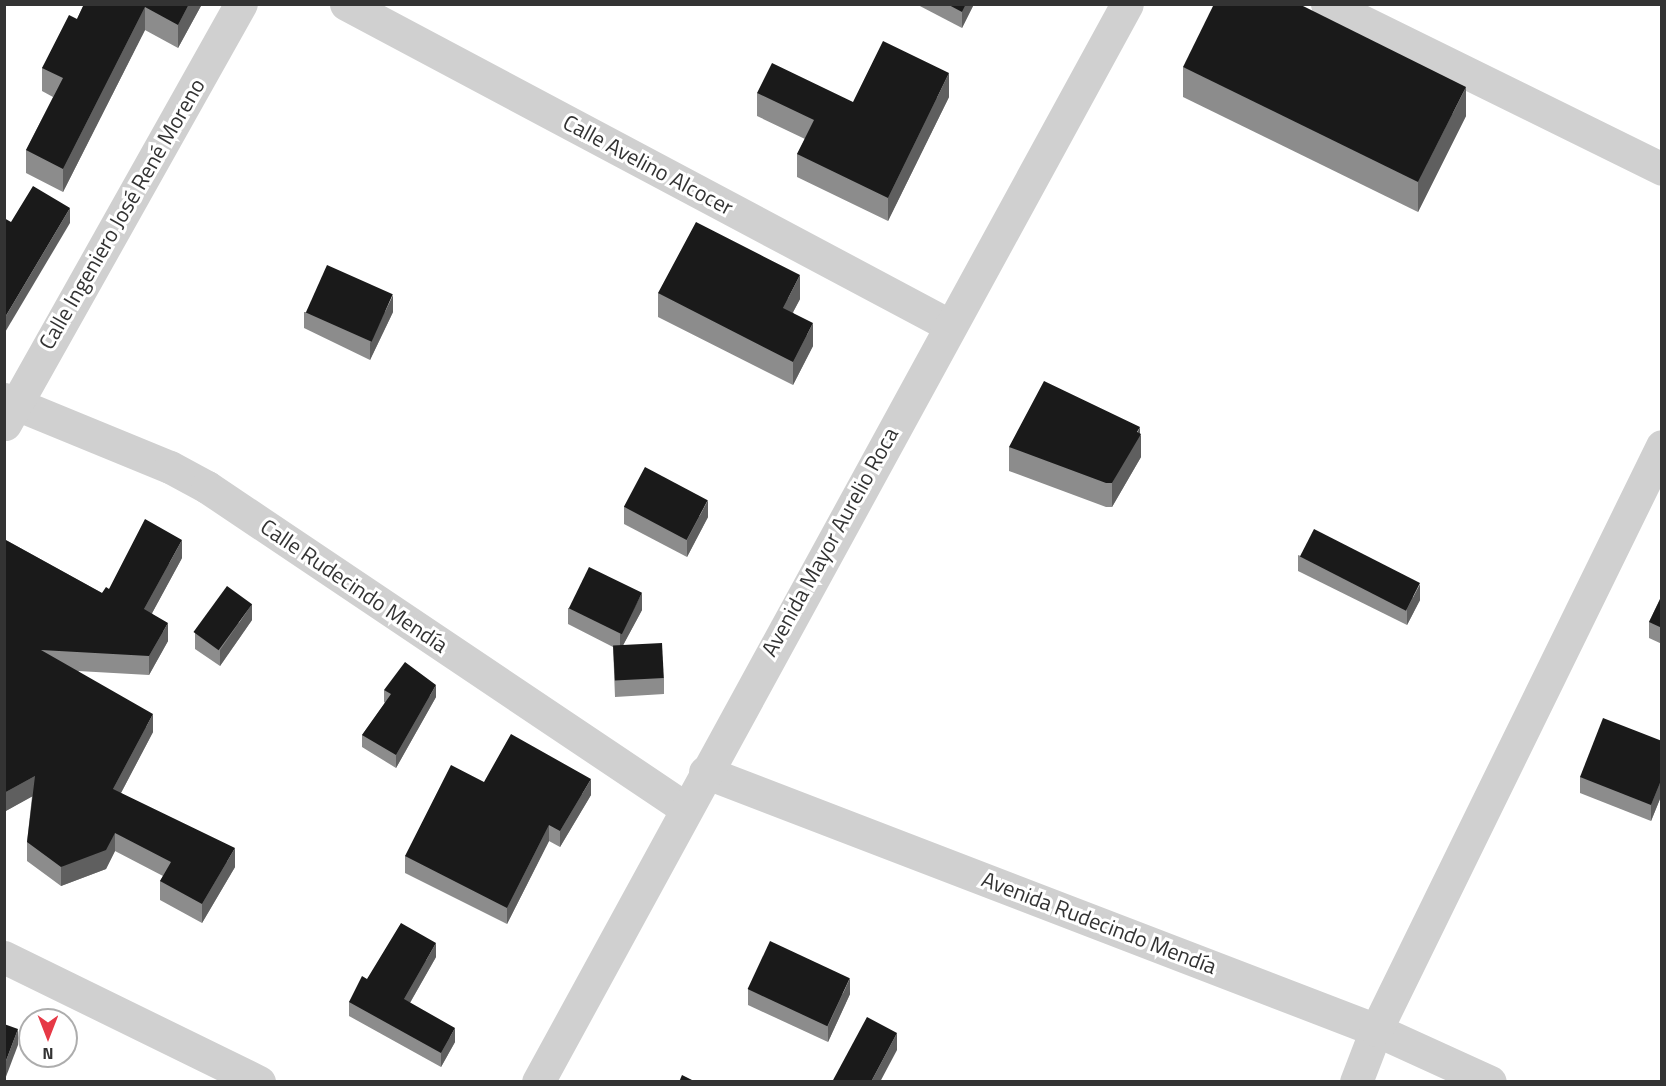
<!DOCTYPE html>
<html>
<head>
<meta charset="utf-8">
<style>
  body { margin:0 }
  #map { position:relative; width:1666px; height:1086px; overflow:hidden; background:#fff; font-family:"Titillium Web",sans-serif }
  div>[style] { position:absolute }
  .minor>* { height:33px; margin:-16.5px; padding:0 16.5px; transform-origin:16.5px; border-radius:16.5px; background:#d0d0d0 }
  .wall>* { inset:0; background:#8c8c8c }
  .shaded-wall>* { inset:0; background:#5f5f5f }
  .building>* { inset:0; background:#1a1a1a; transform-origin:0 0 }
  span { translate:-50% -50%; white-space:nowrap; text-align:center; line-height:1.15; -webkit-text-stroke:6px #fff; paint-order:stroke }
  .street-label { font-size:22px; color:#333 }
  .frame { position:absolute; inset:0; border:6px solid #333; pointer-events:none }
  .north { position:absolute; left:18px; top:1008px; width:60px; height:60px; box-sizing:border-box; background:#fff; border:2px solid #adadad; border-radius:50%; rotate:180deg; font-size:16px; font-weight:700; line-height:24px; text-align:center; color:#333 }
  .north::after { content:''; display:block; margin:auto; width:21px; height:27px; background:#e63946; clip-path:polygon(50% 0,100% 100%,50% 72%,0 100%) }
</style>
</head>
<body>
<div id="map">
  <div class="minor">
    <div style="left:346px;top:4px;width:683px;rotate:28.03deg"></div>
    <div style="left:1327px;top:4px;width:373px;rotate:26.2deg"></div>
    <div style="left:4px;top:399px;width:179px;rotate:22.3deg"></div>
    <div style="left:170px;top:467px;width:42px;rotate:28.4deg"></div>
    <div style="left:207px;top:487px;width:576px;rotate:33.88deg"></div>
    <div style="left:5px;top:424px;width:482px;rotate:-60.7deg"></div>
    <div style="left:705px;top:772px;width:719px;rotate:21.03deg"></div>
    <div style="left:1376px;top:1030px;width:125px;rotate:24.5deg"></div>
    <div style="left:4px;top:957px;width:284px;rotate:26.1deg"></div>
    <div style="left:538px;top:1082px;width:1228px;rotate:-61.35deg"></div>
    <div style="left:1356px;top:1082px;width:56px;rotate:-69deg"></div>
    <div style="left:1376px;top:1030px;width:650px;rotate:-63.91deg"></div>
  </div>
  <div class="wall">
    <div style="clip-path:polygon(84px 4px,202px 4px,178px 48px,145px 30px,63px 192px,26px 173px,26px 150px,53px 97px,42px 91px,42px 68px,77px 19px)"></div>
    <div style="clip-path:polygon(916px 4px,974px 4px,962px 28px)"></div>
    <div style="clip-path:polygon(1183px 67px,1466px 116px,1418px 212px,1183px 97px)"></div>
    <div style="clip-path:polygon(757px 93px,853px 102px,949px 97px,888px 221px,797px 177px,797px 154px,805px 139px,757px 116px)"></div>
    <div style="clip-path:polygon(658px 293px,800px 299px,793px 312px,813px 346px,793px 385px,658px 317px)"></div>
    <div style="clip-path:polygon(304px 312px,393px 312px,370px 360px,304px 328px)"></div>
    <div style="clip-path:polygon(1140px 433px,1141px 457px,1112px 507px,1106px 507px,1009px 471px,1009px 447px)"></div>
    <div style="clip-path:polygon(624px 507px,708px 517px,687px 557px,624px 524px)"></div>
    <div style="clip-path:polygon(4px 539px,102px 593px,109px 589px,182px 558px,152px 613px,168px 641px,149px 675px,78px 671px,153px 732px,121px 793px,235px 867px,202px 923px,160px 900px,160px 881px,163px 876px,115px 851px,106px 869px,61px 886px,27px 861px,27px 842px,32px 796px,4px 812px)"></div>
    <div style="clip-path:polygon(1298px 555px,1420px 600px,1407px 625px,1298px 571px)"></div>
    <div style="clip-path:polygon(1662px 595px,1662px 644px,1649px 638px,1649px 622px)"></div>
    <div style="clip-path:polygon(568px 608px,642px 610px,623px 645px,664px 678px,664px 694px,615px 697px,613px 647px,568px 624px)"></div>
    <div style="clip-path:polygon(252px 620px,220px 666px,195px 649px,195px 633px)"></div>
    <div style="clip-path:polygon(384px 690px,436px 697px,396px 768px,362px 747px,362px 735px,385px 703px,384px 702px)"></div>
    <div style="clip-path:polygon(1662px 741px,1662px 794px,1651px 821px,1580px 793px,1580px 777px)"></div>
    <div style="clip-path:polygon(484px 782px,591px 795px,560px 847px,549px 841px,507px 924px,405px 873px,405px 856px)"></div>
    <div style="clip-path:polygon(436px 957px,410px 1003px,455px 1042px,441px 1067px,349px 1016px,349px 1002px,367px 979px)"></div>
    <div style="clip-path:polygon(748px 989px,850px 994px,828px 1042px,748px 1005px)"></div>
  </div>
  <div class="shaded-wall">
    <div style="clip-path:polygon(189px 4px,202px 4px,178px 48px,178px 25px)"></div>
    <div style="clip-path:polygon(966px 4px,974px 4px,962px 28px,962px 12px)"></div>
    <div style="clip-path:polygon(145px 7px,145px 30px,63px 192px,63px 169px)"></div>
    <div style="clip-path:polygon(949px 73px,949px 97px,888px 221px,888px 198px)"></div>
    <div style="clip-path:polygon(1466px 87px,1466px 116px,1418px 212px,1418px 182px)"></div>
    <div style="clip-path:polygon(70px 208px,70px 223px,4px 334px,4px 319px)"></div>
    <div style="clip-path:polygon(800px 275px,800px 299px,783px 331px,783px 308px)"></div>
    <div style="clip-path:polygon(393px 295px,393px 312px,370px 360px,370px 343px)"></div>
    <div style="clip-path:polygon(813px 323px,813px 346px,793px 385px,793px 362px)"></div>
    <div style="clip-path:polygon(1140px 427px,1140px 436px,1141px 434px,1141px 457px,1112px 507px,1112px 483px)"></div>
    <div style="clip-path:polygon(708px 500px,708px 517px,687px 557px,687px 540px)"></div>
    <div style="clip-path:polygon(182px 540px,182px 558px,144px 628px,144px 609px)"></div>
    <div style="clip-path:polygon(1420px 584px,1420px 600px,1407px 625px,1407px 609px)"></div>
    <div style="clip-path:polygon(642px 593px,642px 610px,620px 651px,620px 634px)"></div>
    <div style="clip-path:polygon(252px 604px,252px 620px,220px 666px,220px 650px)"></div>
    <div style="clip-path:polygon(168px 623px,168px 641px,149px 675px,149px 656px)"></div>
    <div style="clip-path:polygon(436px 685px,436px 697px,396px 768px,396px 755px)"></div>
    <div style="clip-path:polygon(153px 714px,153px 732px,113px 808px,113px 789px)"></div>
    <div style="clip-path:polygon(35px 776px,35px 795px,4px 812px,4px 793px)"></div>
    <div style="clip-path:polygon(1662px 778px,1662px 794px,1651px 821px,1651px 805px)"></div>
    <div style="clip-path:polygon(591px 779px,591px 795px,560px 847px,560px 831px)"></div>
    <div style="clip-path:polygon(549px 825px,549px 841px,507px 924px,507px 908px)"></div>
    <div style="clip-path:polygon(115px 833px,115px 851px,106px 869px,61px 886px,61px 867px)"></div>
    <div style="clip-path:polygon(235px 848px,235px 867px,202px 923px,202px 904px)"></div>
    <div style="clip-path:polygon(436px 943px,436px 957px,404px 1013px,404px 999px)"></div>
    <div style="clip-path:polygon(850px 978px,850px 994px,828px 1042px,828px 1026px)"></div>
    <div style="clip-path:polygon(455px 1028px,455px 1042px,441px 1067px,441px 1053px)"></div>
    <div style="clip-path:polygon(18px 1029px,18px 1045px,4px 1082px,4px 1066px)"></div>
    <div style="clip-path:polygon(897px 1033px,897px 1050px,880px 1082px,871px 1082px)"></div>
  </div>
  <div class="building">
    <div style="clip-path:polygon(84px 4px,189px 4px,178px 25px,145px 7px,63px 169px,26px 150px,63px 78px,42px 68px,69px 15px,77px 19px)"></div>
    <div style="clip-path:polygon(947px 4px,966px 4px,962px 12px)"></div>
    <div style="clip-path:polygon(1214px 4px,1299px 4px,1466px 87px,1418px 182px,1183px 67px)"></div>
    <div style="clip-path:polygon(883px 41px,949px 73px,888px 198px,797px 154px,814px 120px,757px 93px,772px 63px,853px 102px)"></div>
    <div style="clip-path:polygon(33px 186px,70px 208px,4px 319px,4px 218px,11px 222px)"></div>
    <div style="clip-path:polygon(696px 222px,800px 275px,783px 308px,813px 323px,793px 362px,658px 293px)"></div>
    <div style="left:327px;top:265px;width:72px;height:52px;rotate:24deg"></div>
    <div style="clip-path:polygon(1044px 381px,1140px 427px,1137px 432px,1141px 434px,1112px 483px,1106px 483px,1009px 447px)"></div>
    <div style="left:645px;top:467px;width:71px;height:45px;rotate:28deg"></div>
    <div style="clip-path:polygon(145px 519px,182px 540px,144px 609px,168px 623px,149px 656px,41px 650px,153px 714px,113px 789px,235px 848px,202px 904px,160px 881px,171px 862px,115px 833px,106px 850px,61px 867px,27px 842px,35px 776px,4px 793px,4px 539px,102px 593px,106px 587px,109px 589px)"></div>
    <div style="left:1314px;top:529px;width:119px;height:31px;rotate:27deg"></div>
    <div style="left:589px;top:567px;width:59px;height:46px;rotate:26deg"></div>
    <div style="left:227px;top:586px;width:31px;height:57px;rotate:36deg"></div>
    <div style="clip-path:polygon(1662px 595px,1662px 628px,1649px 622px)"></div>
    <div style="left:662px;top:643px;width:35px;height:49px;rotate:87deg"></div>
    <div style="clip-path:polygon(405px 662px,436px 685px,396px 755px,362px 735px,391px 694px,384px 690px)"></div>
    <div style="clip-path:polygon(1603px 718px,1662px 741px,1662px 778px,1651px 805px,1580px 777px)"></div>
    <div style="clip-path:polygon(511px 734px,591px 779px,560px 831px,549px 825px,507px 908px,405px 856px,451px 765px,484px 782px)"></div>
    <div style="clip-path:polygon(401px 923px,436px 943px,404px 999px,455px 1028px,441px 1053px,349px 1002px,362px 976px,367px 979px)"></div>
    <div style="left:770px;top:941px;width:88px;height:53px;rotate:25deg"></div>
    <div style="clip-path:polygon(867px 1017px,897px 1033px,871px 1082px,832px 1082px)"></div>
    <div style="clip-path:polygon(4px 1024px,18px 1029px,4px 1066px)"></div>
    <div style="clip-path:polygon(682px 1075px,696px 1082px,679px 1082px)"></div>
  </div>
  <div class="street-label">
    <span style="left:648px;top:165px;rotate:28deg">Calle Avelino Alcocer</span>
    <span style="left:122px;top:214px;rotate:-60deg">Calle Ingeniero José René Moreno</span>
    <span style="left:830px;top:542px;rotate:-61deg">Avenida Mayor Aurelio Roca</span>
    <span style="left:354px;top:586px;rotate:34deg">Calle Rudecindo Mendía</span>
    <span style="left:1099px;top:923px;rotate:21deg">Avenida Rudecindo Mendía</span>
  </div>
  <div class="frame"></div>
  <div class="north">N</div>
</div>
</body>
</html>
